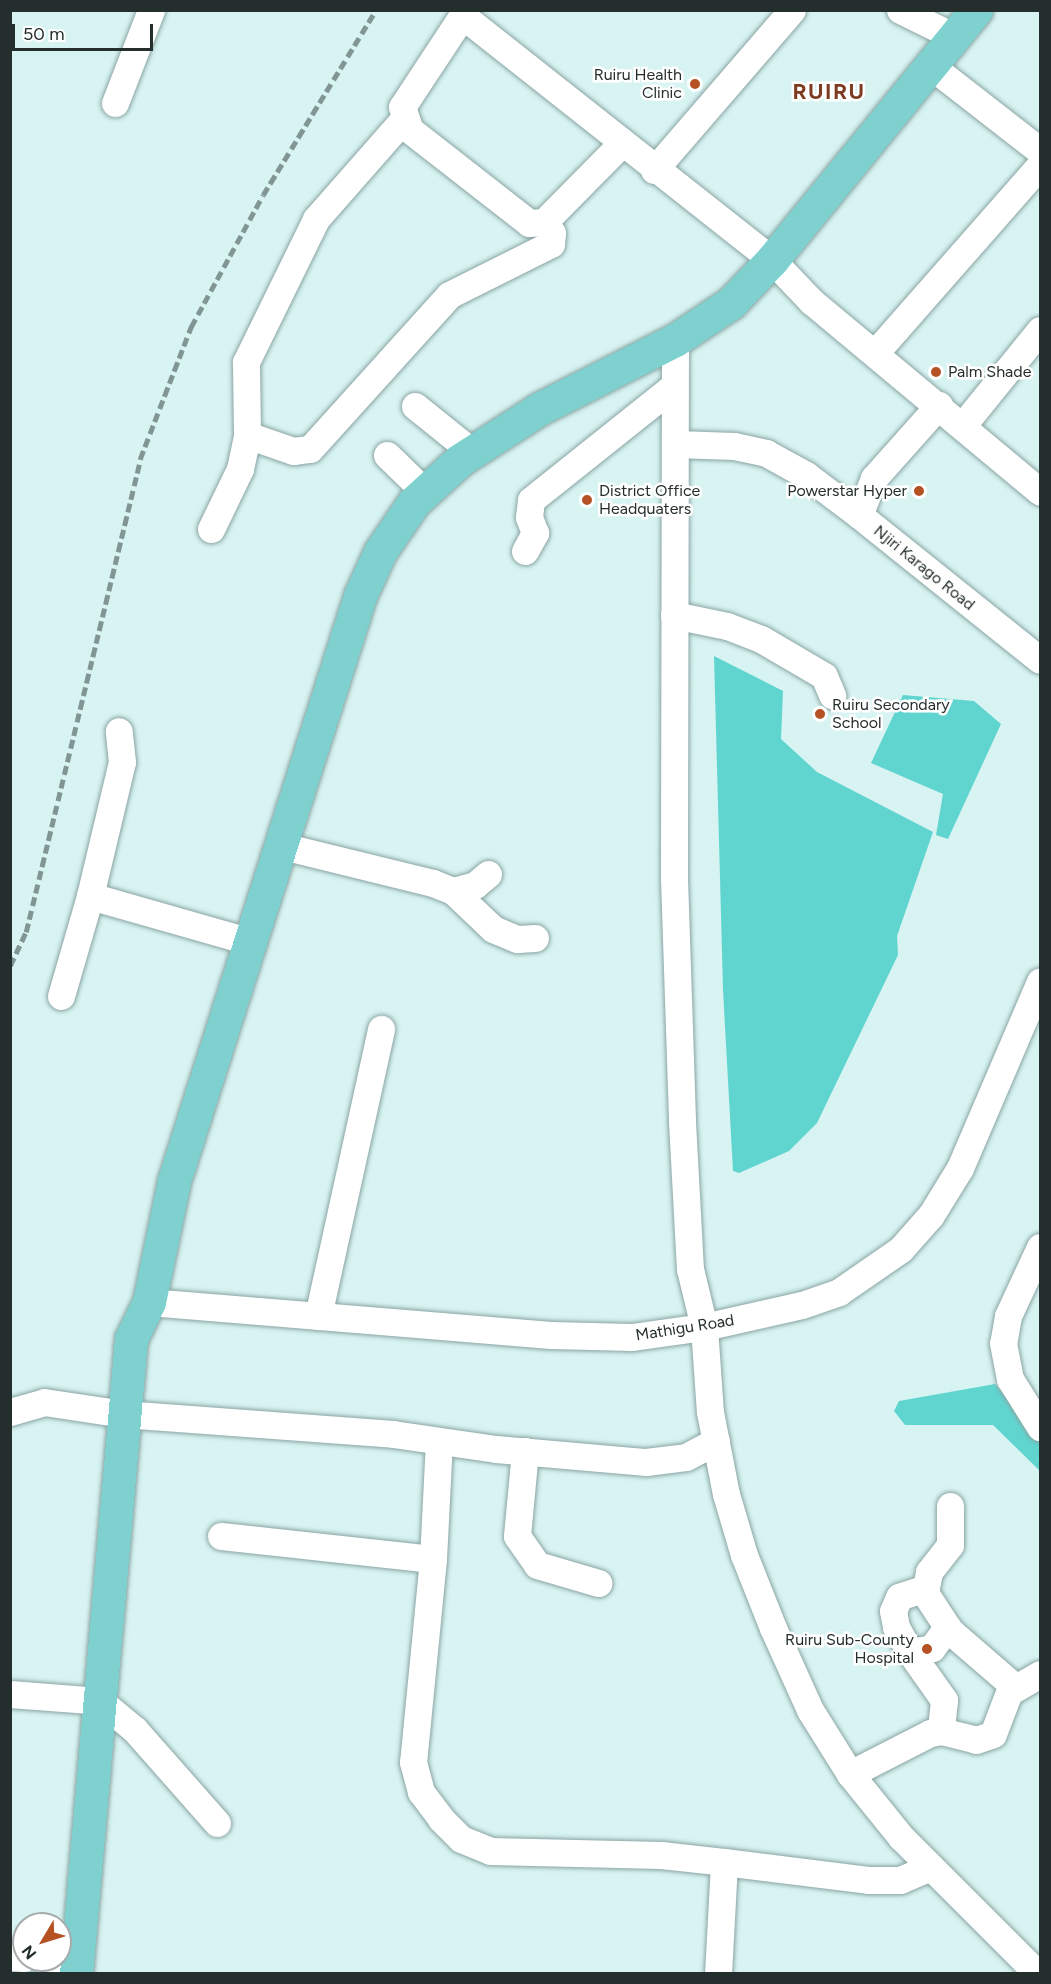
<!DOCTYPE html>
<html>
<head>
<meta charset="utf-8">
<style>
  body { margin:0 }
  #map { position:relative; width:1051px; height:1984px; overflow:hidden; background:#d7f3f2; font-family:Figtree,sans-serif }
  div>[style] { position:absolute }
  .green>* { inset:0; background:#60d5d0 }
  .roads { filter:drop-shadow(0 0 2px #8aa5a3) drop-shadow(0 0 2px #8aa5a3) }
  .minor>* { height:27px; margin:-13.5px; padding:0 13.5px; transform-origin:13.5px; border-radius:13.5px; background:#fff }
  .major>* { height:33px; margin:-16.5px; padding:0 16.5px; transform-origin:16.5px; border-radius:16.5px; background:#7fd1cf }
  .rail>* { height:4.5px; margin-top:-2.25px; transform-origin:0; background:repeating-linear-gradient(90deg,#819594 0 9px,transparent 0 13.5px) }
  .dots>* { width:16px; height:16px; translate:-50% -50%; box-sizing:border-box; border:3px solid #fff; border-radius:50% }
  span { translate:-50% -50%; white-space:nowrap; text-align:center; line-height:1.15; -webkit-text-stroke:5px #fff; paint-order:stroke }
  .poi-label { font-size:16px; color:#232e2d }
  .right { translate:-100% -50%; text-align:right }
  .left { translate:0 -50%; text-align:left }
  .street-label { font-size:16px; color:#232e2d }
  .district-label { font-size:22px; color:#7d3b20; font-weight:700; letter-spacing:1.5px }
  .frame { position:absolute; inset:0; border:12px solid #232e2d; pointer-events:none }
  .north { position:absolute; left:12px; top:1912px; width:60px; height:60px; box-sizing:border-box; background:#fff; border:2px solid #a7abab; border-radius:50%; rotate:232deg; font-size:16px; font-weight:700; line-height:24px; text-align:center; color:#232e2d }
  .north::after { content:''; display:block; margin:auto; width:21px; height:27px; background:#b65124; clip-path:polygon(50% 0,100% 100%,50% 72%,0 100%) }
  .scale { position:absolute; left:12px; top:24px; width:141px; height:27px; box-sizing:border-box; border:3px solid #232e2d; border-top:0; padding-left:8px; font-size:18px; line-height:21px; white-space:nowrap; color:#232e2d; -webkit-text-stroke:4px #fff; paint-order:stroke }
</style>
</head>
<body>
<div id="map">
  <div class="green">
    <div style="clip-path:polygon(714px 656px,783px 691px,781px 739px,817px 772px,933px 832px,897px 936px,898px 955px,817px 1123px,789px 1151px,739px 1173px,733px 1171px,723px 990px)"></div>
    <div style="clip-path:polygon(903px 695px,974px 701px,1001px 724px,948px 839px,936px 835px,943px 794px,871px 763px)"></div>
    <div style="clip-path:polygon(995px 1384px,1040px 1440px,1040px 1471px,993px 1425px,905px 1425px,894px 1411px,899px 1401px)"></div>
  </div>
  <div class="roads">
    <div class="minor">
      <div style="left:466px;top:10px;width:116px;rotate:123.4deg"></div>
      <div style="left:402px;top:107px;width:24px;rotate:71deg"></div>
      <div style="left:410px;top:130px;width:151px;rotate:38deg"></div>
      <div style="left:529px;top:223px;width:15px;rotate:-4deg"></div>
      <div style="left:544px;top:222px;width:110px;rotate:-45.4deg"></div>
      <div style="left:900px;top:10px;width:61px;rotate:26.1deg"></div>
      <div style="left:463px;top:16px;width:394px;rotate:38.3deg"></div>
      <div style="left:772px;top:260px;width:57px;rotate:46.4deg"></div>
      <div style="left:811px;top:301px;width:298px;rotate:39.8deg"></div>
      <div style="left:931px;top:66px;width:138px;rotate:37.9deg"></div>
      <div style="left:115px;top:103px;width:100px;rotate:-68.8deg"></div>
      <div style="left:654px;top:170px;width:211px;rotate:-49.2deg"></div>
      <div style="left:675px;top:340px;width:538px;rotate:90.11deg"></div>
      <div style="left:674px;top:878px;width:244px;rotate:88.1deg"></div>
      <div style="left:682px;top:1122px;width:147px;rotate:86.9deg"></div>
      <div style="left:690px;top:1269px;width:60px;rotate:76.4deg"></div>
      <div style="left:704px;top:1327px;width:85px;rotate:86deg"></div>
      <div style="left:710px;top:1412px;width:84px;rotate:79deg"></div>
      <div style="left:726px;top:1494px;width:64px;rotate:73.6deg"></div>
      <div style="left:744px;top:1555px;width:79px;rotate:68.3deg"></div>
      <div style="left:773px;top:1628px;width:90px;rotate:65.7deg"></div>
      <div style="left:810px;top:1710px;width:75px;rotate:58deg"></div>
      <div style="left:850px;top:1774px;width:81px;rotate:51deg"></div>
      <div style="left:901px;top:1837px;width:194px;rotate:45deg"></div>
      <div style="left:875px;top:353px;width:250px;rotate:-48.7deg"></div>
      <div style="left:939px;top:405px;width:98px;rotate:131.7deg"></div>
      <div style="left:874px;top:478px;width:40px;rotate:112deg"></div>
      <div style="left:859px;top:515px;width:232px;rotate:38.7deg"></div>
      <div style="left:415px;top:406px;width:73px;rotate:38.9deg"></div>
      <div style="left:963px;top:425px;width:122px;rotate:-51deg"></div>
      <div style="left:247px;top:435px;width:49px;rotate:19.2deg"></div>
      <div style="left:293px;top:451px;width:17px;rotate:-7deg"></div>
      <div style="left:310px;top:449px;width:207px;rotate:-47.9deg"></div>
      <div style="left:449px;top:295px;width:114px;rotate:-26.6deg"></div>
      <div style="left:551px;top:244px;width:11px;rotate:-85deg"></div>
      <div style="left:552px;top:233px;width:14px;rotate:-126deg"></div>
      <div style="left:676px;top:444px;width:58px;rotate:2deg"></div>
      <div style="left:734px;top:446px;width:33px;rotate:12deg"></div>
      <div style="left:766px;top:453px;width:46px;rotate:28.8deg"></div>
      <div style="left:806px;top:475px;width:66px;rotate:37deg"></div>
      <div style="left:387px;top:455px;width:53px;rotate:44.2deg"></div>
      <div style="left:211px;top:529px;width:67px;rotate:-64.2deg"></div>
      <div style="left:240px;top:469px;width:35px;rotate:-78deg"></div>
      <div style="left:247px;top:435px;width:73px;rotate:-90.8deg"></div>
      <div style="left:246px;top:362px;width:159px;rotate:-63.9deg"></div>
      <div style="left:316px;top:219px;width:132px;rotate:-48.7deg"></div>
      <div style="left:525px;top:551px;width:21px;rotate:-61deg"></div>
      <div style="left:535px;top:533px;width:17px;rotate:-111deg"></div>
      <div style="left:529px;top:517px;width:17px;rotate:-83deg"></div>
      <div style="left:531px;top:500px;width:183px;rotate:-38.6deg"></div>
      <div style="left:674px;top:615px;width:54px;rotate:11.7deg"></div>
      <div style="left:727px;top:626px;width:36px;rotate:21deg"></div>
      <div style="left:761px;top:639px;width:73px;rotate:30.4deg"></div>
      <div style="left:824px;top:676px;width:21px;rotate:67deg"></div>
      <div style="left:278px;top:845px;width:160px;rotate:13.8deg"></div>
      <div style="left:433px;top:883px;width:22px;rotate:22deg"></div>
      <div style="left:453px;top:891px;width:55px;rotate:43.5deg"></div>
      <div style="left:493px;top:929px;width:26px;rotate:23deg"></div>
      <div style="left:517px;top:939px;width:18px;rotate:-3deg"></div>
      <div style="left:453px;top:891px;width:23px;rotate:-15deg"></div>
      <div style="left:475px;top:885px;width:17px;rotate:-40deg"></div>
      <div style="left:90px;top:896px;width:138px;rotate:-76.6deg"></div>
      <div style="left:122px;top:762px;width:31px;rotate:-96deg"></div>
      <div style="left:61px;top:996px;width:104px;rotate:-73.8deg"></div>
      <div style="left:90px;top:896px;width:164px;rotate:15.9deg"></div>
      <div style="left:1040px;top:1247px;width:76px;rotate:114.9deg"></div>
      <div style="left:1008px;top:1316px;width:27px;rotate:100deg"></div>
      <div style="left:1003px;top:1343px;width:37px;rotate:79deg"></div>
      <div style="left:1010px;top:1379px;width:57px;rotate:58deg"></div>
      <div style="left:149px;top:1302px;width:403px;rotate:4.7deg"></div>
      <div style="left:551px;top:1335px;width:81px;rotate:1.4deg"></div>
      <div style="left:632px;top:1337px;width:73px;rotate:-7.9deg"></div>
      <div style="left:704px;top:1327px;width:100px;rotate:-12.7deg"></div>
      <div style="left:802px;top:1305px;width:39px;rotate:-19deg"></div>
      <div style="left:839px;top:1292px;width:75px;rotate:-34.7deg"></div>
      <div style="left:901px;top:1249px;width:45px;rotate:-48.6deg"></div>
      <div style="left:931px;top:1215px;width:55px;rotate:-58.3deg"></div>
      <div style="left:960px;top:1168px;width:203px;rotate:-66.8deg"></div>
      <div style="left:318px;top:1316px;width:294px;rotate:-77.6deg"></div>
      <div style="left:10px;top:1412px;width:35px;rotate:-16deg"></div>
      <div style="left:44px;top:1402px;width:80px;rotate:8.6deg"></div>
      <div style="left:123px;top:1414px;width:271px;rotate:4.2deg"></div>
      <div style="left:393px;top:1434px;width:104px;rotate:8.3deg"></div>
      <div style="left:496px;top:1449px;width:151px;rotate:5deg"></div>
      <div style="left:646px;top:1462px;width:40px;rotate:-7.1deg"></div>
      <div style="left:686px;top:1457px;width:34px;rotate:-28deg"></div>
      <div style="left:525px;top:1451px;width:85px;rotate:95.4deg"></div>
      <div style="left:517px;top:1536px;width:35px;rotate:55deg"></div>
      <div style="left:537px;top:1565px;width:64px;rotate:16.4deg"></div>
      <div style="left:950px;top:1506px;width:39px;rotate:90deg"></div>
      <div style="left:950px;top:1545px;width:34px;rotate:128deg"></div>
      <div style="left:929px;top:1572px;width:21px;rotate:101deg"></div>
      <div style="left:925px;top:1593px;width:45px;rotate:56.7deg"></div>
      <div style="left:950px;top:1631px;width:87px;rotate:40.8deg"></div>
      <div style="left:221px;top:1536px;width:213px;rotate:6.2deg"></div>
      <div style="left:433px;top:1559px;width:118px;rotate:-87.1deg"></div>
      <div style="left:433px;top:1559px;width:204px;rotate:95.6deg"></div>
      <div style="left:413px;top:1762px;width:31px;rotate:75deg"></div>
      <div style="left:421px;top:1792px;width:34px;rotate:53deg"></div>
      <div style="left:441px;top:1819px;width:28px;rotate:45deg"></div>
      <div style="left:461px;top:1839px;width:31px;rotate:22deg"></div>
      <div style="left:490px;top:1851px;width:171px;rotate:1.3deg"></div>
      <div style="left:661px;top:1855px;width:63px;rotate:6.3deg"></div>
      <div style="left:926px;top:1588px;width:28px;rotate:162deg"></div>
      <div style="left:899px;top:1597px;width:15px;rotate:113deg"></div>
      <div style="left:893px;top:1611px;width:16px;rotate:79deg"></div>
      <div style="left:896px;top:1627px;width:29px;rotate:61deg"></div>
      <div style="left:910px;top:1652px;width:59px;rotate:54.7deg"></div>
      <div style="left:944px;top:1700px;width:31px;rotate:96deg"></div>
      <div style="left:910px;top:1652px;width:22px;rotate:-10deg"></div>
      <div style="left:932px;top:1648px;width:26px;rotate:-54deg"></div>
      <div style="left:10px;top:1694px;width:90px;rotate:4.4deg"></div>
      <div style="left:100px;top:1701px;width:45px;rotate:39.6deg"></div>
      <div style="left:135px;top:1730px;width:124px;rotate:48.6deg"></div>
      <div style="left:850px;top:1774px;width:90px;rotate:-27.1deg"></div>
      <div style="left:930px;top:1733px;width:11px;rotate:-10deg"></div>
      <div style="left:941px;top:1731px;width:36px;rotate:14deg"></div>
      <div style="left:976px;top:1740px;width:18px;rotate:-19deg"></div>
      <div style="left:993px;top:1734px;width:45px;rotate:-69.1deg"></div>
      <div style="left:1009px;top:1692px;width:36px;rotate:-30deg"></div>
      <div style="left:10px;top:1957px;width:14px;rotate:4deg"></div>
      <div style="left:45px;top:1960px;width:33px;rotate:5deg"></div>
      <div style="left:718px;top:1974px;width:112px;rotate:-86.9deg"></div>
      <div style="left:724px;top:1862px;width:145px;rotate:7.1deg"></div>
      <div style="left:868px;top:1880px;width:32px"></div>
      <div style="left:900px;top:1880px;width:33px;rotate:-23deg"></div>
    </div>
    <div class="major">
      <div style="left:76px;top:1974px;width:637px;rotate:-85.05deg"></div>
      <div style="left:131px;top:1339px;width:41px;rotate:-64.1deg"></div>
      <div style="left:149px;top:1302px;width:124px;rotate:-78.3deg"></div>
      <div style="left:174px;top:1181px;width:614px;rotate:-72.36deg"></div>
      <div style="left:360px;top:596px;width:48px;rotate:-65.6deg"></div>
      <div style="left:380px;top:552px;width:60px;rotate:-55.8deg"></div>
      <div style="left:414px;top:502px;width:62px;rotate:-42.4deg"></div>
      <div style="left:460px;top:460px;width:94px;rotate:-32.8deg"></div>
      <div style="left:539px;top:409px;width:153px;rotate:-26.9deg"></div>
      <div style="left:675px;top:340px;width:67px;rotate:-33.5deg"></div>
      <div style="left:731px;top:303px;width:59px;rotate:-46.4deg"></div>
      <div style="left:772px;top:260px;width:323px;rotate:-50.8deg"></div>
    </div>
  </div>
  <div class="rail">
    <div style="left:10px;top:966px;width:38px;rotate:-65deg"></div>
    <div style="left:26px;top:932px;width:487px;rotate:-76.4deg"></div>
    <div style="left:140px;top:459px;width:142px;rotate:-68.9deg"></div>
    <div style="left:191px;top:327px;width:150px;rotate:-61.4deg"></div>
    <div style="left:263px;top:195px;width:217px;rotate:-58.6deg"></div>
  </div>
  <div class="dots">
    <div style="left:695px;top:84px;background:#b65124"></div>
    <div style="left:936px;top:372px;background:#b65124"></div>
    <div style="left:919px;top:491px;background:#b65124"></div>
    <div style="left:587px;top:500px;background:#b65124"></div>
    <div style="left:820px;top:714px;background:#b65124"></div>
    <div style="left:927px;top:1649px;background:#b65124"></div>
  </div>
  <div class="poi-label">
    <span class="right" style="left:682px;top:84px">Ruiru Health<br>Clinic</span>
    <span class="left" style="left:948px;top:372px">Palm Shade</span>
    <span class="left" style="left:599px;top:500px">District Office<br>Headquaters</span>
    <span class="right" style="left:907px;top:491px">Powerstar Hyper</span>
    <span class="left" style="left:832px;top:714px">Ruiru Secondary<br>School</span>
    <span class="right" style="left:914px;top:1649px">Ruiru Sub-County<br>Hospital</span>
  </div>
  <div class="street-label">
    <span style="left:924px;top:568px;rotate:39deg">Njiri Karago Road</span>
    <span style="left:685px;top:1328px;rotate:-9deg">Mathigu Road</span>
  </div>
  <div class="district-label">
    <span style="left:829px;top:92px">RUIRU</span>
  </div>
  <div class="frame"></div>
  <div class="north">N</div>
  <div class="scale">50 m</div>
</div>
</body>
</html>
